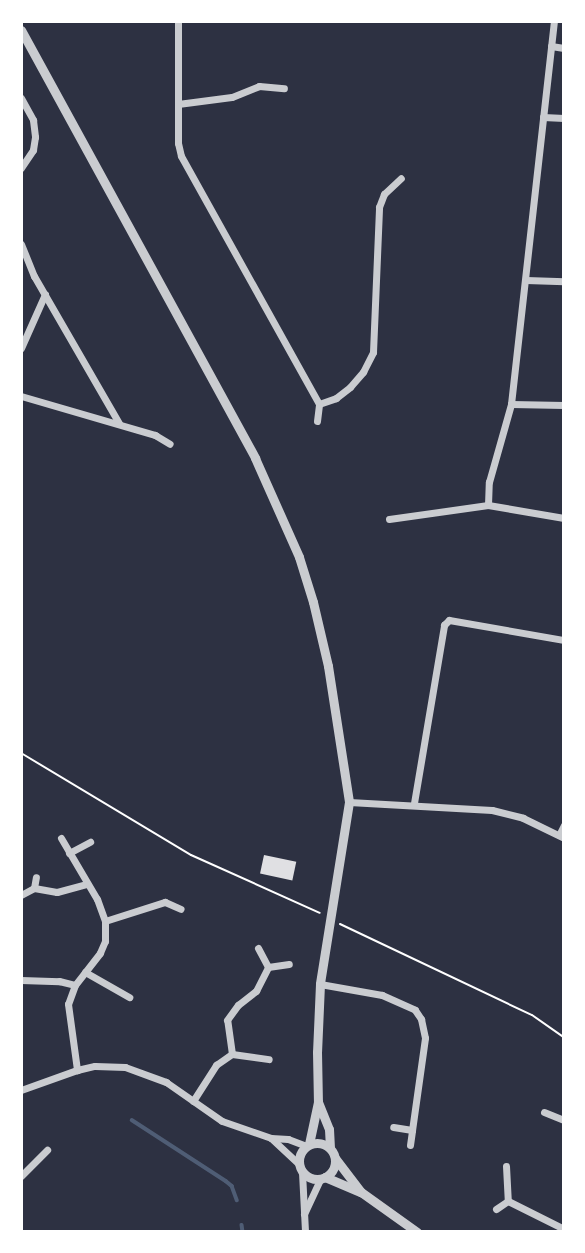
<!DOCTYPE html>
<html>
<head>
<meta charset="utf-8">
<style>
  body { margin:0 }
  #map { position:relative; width:585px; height:1253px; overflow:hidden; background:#2d3142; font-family:"Golos Text",sans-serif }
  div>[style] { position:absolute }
  .stream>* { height:3.5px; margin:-1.75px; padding:0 1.75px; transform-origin:1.75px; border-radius:1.75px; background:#4f5d75 }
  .building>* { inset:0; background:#e0e0e3; transform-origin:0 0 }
  .path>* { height:2px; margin:-1px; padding:0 1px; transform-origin:1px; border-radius:1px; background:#fff }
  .minor>* { height:7px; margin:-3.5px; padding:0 3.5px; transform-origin:3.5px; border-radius:3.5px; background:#caccd0 }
  .tertiary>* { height:9px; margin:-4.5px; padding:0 4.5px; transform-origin:4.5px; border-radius:4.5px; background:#caccd0 }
  .tertiary>.ring { margin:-4.5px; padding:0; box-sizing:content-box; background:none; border:9px solid #caccd0; border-radius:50% }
  span { translate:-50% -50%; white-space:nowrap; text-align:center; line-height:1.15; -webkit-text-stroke:7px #fff; paint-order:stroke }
  .frame { position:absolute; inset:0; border:23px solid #fff; pointer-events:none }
</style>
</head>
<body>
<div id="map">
  <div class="stream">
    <div style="left:132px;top:1120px;width:112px;rotate:33deg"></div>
    <div style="left:226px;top:1181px;width:8px;rotate:40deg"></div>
    <div style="left:232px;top:1186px;width:15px;rotate:70deg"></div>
    <div style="left:242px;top:1225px;width:7px;rotate:82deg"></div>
  </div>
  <div class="building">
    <div style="left:264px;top:855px;width:33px;height:19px;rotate:12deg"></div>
  </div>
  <div class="path">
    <div style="left:21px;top:753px;width:198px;rotate:31deg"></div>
    <div style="left:191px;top:855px;width:141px;rotate:24.2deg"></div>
    <div style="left:340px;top:924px;width:212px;rotate:25.4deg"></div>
    <div style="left:532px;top:1015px;width:39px;rotate:35deg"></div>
  </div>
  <div class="minor">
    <div style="left:178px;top:21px;width:122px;rotate:90deg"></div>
    <div style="left:178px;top:143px;width:13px;rotate:77deg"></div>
    <div style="left:181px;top:156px;width:284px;rotate:60.9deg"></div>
    <div style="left:551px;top:46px;width:13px;rotate:9deg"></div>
    <div style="left:21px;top:98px;width:25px;rotate:61deg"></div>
    <div style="left:33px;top:120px;width:17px;rotate:83deg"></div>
    <div style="left:35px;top:137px;width:13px;rotate:99deg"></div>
    <div style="left:33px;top:150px;width:22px;rotate:124deg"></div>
    <div style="left:178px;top:104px;width:54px;rotate:-7.4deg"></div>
    <div style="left:232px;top:97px;width:29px;rotate:-22deg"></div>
    <div style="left:259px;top:86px;width:25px;rotate:5deg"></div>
    <div style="left:543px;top:117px;width:21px;rotate:3deg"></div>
    <div style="left:21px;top:244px;width:35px;rotate:68deg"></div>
    <div style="left:34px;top:276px;width:170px;rotate:60deg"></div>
    <div style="left:526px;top:280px;width:38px;rotate:2deg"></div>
    <div style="left:21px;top:348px;width:59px;rotate:-66deg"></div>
    <div style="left:21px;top:396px;width:140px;rotate:16.2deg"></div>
    <div style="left:155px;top:435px;width:17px;rotate:31deg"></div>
    <div style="left:319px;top:404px;width:18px;rotate:-19deg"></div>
    <div style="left:336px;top:398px;width:18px;rotate:-38deg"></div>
    <div style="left:350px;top:387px;width:20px;rotate:-49deg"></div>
    <div style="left:363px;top:372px;width:22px;rotate:-63deg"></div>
    <div style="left:373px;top:352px;width:145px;rotate:-87.6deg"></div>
    <div style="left:379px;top:207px;width:14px;rotate:-69deg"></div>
    <div style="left:384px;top:194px;width:23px;rotate:-43deg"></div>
    <div style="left:511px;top:404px;width:53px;rotate:1.1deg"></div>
    <div style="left:317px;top:421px;width:17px;rotate:-83deg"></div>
    <div style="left:488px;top:505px;width:23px;rotate:-88deg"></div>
    <div style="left:489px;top:482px;width:81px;rotate:-74.2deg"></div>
    <div style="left:511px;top:404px;width:385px;rotate:-83.6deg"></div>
    <div style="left:389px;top:519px;width:100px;rotate:-8deg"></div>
    <div style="left:488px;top:505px;width:77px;rotate:9.7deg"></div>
    <div style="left:349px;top:802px;width:143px;rotate:3.2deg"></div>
    <div style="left:492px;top:810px;width:32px;rotate:14deg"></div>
    <div style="left:523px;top:818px;width:46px;rotate:26deg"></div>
    <div style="left:414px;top:803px;width:181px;rotate:-80.4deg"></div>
    <div style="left:444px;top:625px;width:7px;rotate:-45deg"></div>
    <div style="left:449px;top:620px;width:117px;rotate:9.9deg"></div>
    <div style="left:559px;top:835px;width:11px;rotate:-63deg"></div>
    <div style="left:61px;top:838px;width:71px;rotate:59.5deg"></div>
    <div style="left:97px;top:899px;width:23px;rotate:70deg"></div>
    <div style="left:105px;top:921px;width:20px;rotate:90deg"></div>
    <div style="left:105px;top:941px;width:13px;rotate:113deg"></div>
    <div style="left:100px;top:953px;width:41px;rotate:128deg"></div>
    <div style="left:75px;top:985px;width:20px;rotate:110deg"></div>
    <div style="left:68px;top:1004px;width:67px;rotate:82.2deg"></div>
    <div style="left:69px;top:853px;width:24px;rotate:-28deg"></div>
    <div style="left:34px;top:888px;width:11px;rotate:-80deg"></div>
    <div style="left:21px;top:895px;width:15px;rotate:-28deg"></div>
    <div style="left:34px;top:888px;width:23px;rotate:10deg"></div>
    <div style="left:57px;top:892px;width:31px;rotate:-15deg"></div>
    <div style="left:105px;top:921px;width:63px;rotate:-17.6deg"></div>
    <div style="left:165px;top:902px;width:17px;rotate:24deg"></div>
    <div style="left:258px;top:948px;width:21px;rotate:62deg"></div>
    <div style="left:268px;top:967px;width:21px;rotate:-8deg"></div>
    <div style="left:85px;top:972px;width:51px;rotate:29.6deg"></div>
    <div style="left:21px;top:980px;width:38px;rotate:2deg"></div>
    <div style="left:59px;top:981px;width:16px;rotate:14deg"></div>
    <div style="left:320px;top:984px;width:63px;rotate:10.1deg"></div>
    <div style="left:382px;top:995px;width:36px;rotate:24deg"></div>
    <div style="left:415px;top:1010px;width:11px;rotate:56deg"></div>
    <div style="left:421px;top:1019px;width:19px;rotate:78deg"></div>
    <div style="left:425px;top:1038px;width:93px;rotate:98deg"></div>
    <div style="left:412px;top:1130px;width:19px;rotate:-171deg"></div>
    <div style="left:232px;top:1054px;width:37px;rotate:8deg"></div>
    <div style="left:21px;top:1090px;width:59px;rotate:-19.7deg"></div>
    <div style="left:77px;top:1070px;width:18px;rotate:-13deg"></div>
    <div style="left:95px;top:1066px;width:30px;rotate:2deg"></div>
    <div style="left:125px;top:1067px;width:44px;rotate:20.1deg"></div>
    <div style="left:166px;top:1082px;width:68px;rotate:34.9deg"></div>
    <div style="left:222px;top:1121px;width:52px;rotate:19.1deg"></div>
    <div style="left:271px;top:1138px;width:17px;rotate:3deg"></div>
    <div style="left:288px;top:1139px;width:19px;rotate:21deg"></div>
    <div style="left:193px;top:1101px;width:43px;rotate:-57.4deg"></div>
    <div style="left:216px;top:1065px;width:19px;rotate:-35deg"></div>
    <div style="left:232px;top:1054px;width:34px;rotate:-98deg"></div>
    <div style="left:227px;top:1020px;width:19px;rotate:-54deg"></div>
    <div style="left:238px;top:1005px;width:23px;rotate:-38deg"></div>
    <div style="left:256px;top:991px;width:27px;rotate:-63deg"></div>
    <div style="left:544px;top:1112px;width:22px;rotate:22deg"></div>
    <div style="left:272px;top:1139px;width:37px;rotate:43deg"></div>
    <div style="left:410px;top:1145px;width:15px;rotate:-82deg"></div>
    <div style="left:506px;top:1166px;width:35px;rotate:87deg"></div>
    <div style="left:302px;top:1172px;width:60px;rotate:87.1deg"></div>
    <div style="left:21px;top:1176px;width:37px;rotate:-45deg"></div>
    <div style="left:496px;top:1209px;width:14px;rotate:-34deg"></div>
    <div style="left:508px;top:1201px;width:63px;rotate:26.6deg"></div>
    <div style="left:304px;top:1214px;width:38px;rotate:-65deg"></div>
  </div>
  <div class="tertiary">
    <div style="left:21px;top:30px;width:488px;rotate:61.3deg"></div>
    <div style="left:255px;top:458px;width:108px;rotate:66deg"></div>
    <div style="left:299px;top:557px;width:47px;rotate:72.7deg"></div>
    <div style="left:313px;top:602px;width:66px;rotate:76.8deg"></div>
    <div style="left:328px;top:666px;width:138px;rotate:81.2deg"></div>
    <div style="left:349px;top:802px;width:184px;rotate:99.1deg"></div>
    <div style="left:320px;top:984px;width:68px;rotate:92.5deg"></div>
    <div style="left:317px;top:1052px;width:50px;rotate:88.9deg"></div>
    <div style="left:318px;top:1102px;width:43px;rotate:102.1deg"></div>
    <div style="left:318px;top:1102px;width:29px;rotate:68deg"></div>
    <div style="left:329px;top:1129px;width:19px;rotate:87deg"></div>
    <div class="ring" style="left:299px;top:1143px;width:27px;height:27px"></div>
    <div style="left:335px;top:1158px;width:43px;rotate:52.6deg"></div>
    <div style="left:325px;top:1177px;width:39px;rotate:23deg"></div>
    <div style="left:361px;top:1192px;width:69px;rotate:35.5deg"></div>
  </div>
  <div class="frame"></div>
</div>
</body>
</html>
